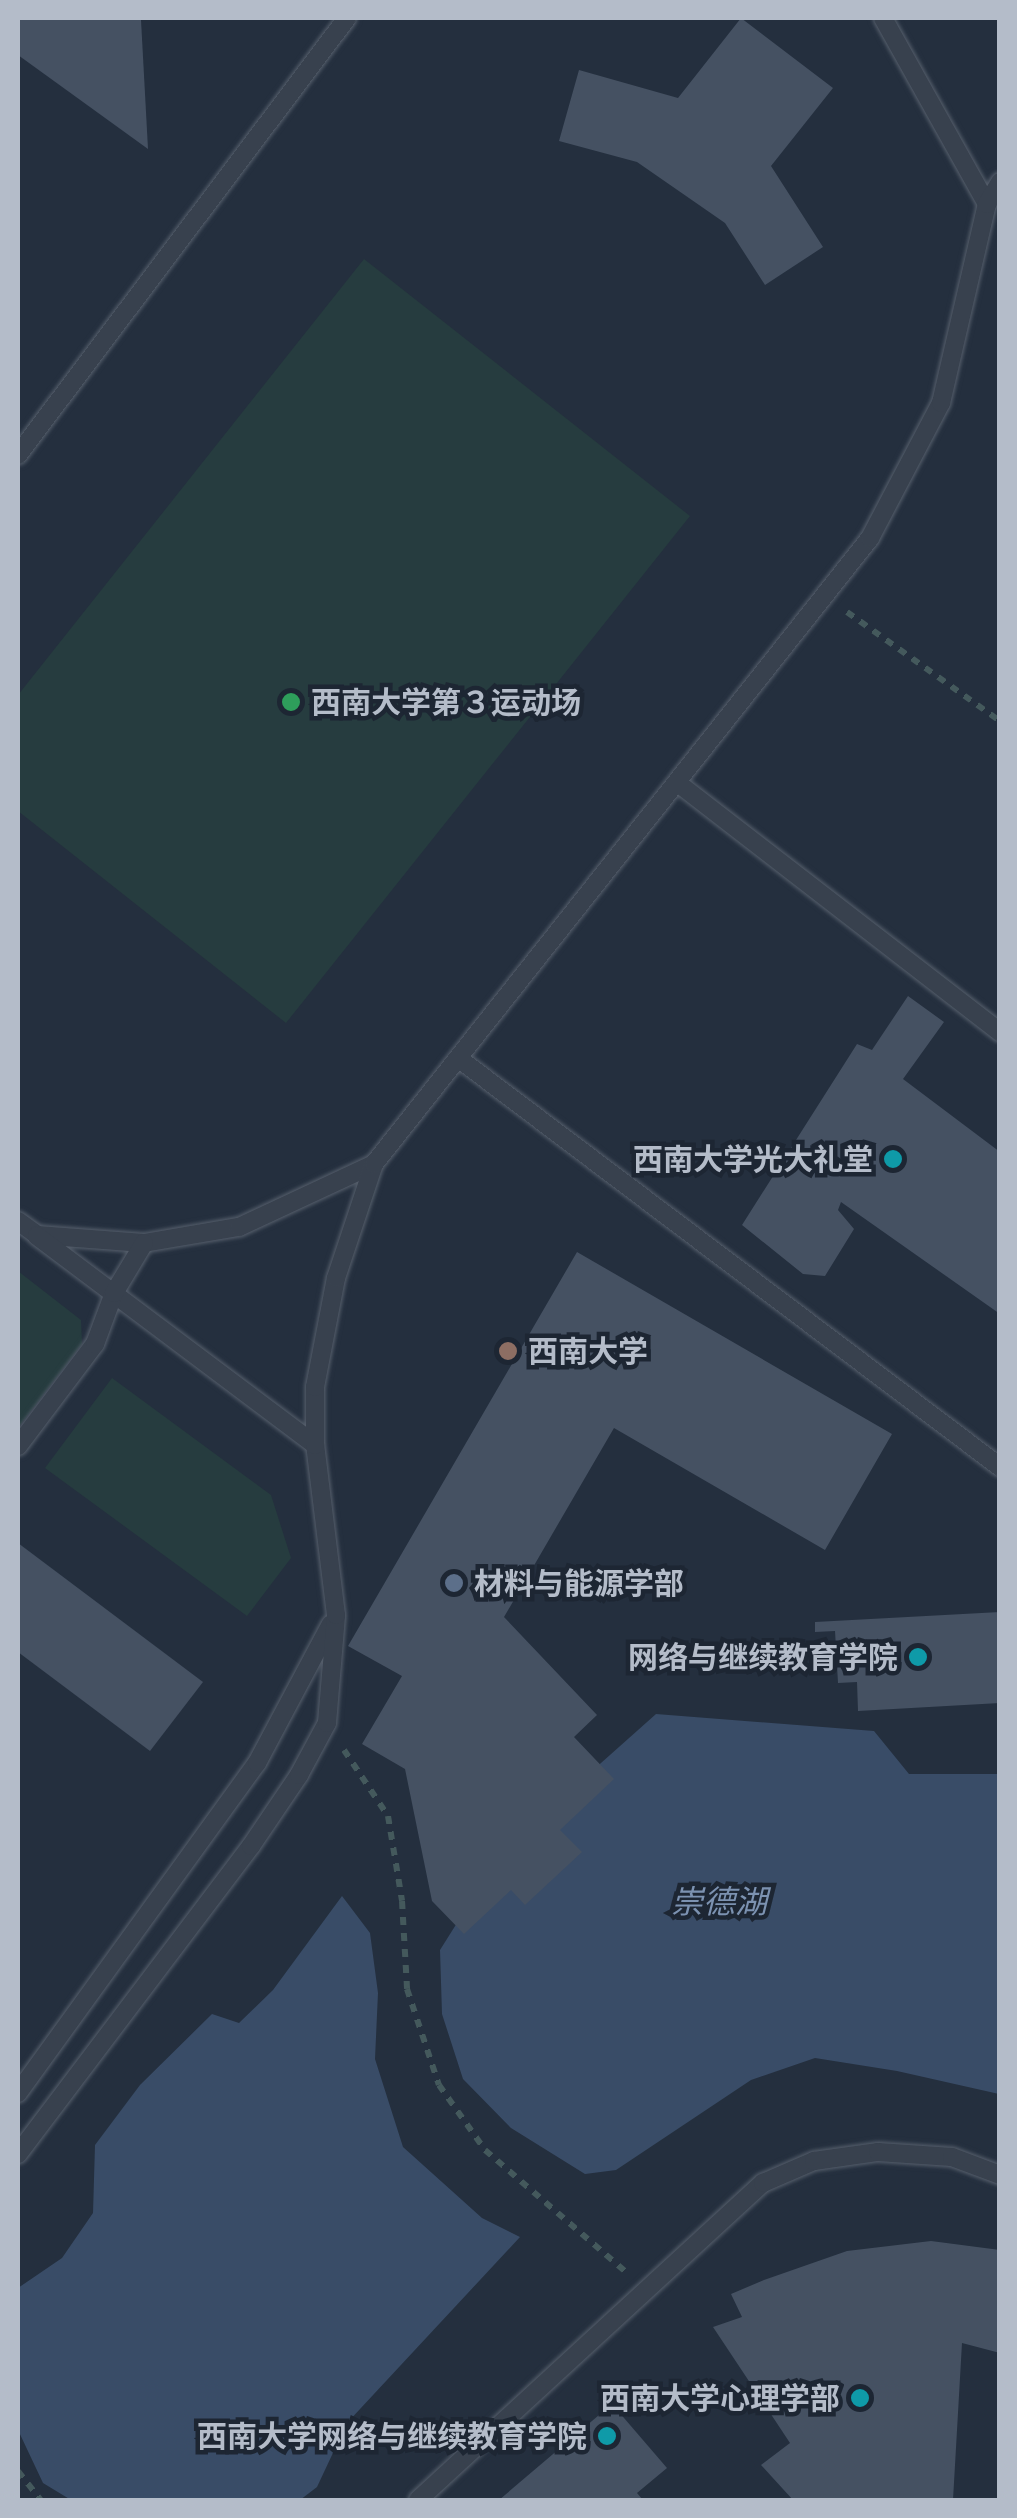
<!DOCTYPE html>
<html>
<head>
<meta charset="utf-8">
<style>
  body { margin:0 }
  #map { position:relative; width:1017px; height:2518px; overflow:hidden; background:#242f3e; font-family:Quicksand,"Noto Sans SC",sans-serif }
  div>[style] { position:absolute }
  .green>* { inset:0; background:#263c3f }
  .water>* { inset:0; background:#394c67 }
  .building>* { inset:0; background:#455162 }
  .path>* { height:6px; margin-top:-3px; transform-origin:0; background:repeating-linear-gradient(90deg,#44595c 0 8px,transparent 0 16px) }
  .roads { filter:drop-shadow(0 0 2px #565f6c) drop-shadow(0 0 2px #565f6c) }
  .lane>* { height:18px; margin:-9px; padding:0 9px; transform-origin:9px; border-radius:9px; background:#38414e }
  .dots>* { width:28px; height:28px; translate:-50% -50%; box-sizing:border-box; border:5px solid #1d2633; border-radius:50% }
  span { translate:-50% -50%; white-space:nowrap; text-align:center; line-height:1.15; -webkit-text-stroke:9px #1d2633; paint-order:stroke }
  .poi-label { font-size:30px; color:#b4bcc9; font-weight:700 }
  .left { translate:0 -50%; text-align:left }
  .right { translate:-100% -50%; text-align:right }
  .water-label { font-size:32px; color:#7c92b1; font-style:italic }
  .frame { position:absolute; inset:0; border:20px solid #b4bcc9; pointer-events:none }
</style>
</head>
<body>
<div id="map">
  <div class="green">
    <div style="clip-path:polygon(364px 259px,690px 516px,286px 1023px,18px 811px,18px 695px)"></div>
    <div style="clip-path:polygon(18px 1271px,81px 1320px,82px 1344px,18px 1428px)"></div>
    <div style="clip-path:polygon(112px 1378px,271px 1495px,291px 1558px,247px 1616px,45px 1468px)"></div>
  </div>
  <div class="water">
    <div style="clip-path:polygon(656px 1714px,874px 1731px,909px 1774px,999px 1774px,999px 2094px,897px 2071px,815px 2058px,751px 2080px,616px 2170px,585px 2174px,511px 2128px,463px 2079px,442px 2014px,440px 1950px,479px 1888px,546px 1812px)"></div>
    <div style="clip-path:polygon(342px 1896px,370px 1933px,378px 1993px,375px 2059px,403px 2147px,482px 2218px,520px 2237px,347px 2423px,317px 2487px,300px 2500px,71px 2500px,43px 2483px,18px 2430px,18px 2288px,62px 2258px,93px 2213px,95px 2145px,140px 2085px,212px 2014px,239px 2023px,273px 1990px)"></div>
  </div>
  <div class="building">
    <div style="clip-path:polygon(18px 18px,141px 20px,148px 149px,18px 55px)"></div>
    <div style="clip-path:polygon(741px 18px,833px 88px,771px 166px,823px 247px,765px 285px,725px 223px,637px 162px,559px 141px,579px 70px,678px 98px)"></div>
    <div style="clip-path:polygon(908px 996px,944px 1022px,903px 1079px,1000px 1152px,1000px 1314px,841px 1202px,838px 1210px,854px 1229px,825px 1276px,803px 1274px,742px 1225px,857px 1044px,872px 1050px)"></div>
    <div style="clip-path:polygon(577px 1252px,892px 1434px,825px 1550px,614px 1428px,504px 1617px,597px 1715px,574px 1737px,614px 1779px,560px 1830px,582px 1852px,525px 1905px,511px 1890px,464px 1934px,432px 1901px,405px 1769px,362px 1744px,402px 1676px,348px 1646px)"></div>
    <div style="clip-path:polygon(18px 1543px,203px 1682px,150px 1751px,18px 1652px)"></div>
    <div style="clip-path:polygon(1000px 1612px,1000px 1703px,858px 1711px,857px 1682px,838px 1683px,835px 1631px,815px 1632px,815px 1622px)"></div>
    <div style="clip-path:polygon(931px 2241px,1000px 2250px,1000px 2353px,962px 2343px,953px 2500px,793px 2500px,761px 2465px,790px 2443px,713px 2327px,742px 2317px,731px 2294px,764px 2280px,847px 2251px)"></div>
    <div style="clip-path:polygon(612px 2404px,667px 2468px,637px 2493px,643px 2500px,499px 2500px)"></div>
  </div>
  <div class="path">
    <div style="left:847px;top:612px;width:188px;rotate:35.5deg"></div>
    <div style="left:344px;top:1750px;width:79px;rotate:56.3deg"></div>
    <div style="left:388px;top:1816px;width:86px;rotate:80.6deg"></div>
    <div style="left:402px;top:1901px;width:88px;rotate:86.7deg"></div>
    <div style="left:407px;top:1989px;width:101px;rotate:71.6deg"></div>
    <div style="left:439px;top:2085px;width:80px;rotate:54.7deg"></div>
    <div style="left:485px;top:2150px;width:188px;rotate:40.9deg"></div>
    <div style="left:18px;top:2471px;width:37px;rotate:52deg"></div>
  </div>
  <div class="roads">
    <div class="lane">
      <div style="left:883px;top:18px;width:213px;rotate:60.8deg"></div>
      <div style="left:18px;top:455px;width:547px;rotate:-53.03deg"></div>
      <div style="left:679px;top:784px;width:406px;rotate:37.7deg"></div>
      <div style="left:458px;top:1058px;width:679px;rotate:37.04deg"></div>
      <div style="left:18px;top:1221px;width:24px;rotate:36deg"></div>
      <div style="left:37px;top:1235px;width:107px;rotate:4.3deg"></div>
      <div style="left:144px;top:1243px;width:96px;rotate:-9.6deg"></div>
      <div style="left:239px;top:1227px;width:149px;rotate:-25deg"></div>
      <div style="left:37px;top:1236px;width:348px;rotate:36.9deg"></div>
      <div style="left:18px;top:1446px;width:128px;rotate:-53deg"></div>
      <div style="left:95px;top:1344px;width:54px;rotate:-69.6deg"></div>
      <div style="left:114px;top:1293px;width:58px;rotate:-59deg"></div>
      <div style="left:18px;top:2093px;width:407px;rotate:-54.1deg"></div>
      <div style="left:257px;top:1763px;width:157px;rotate:-62deg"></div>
      <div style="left:18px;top:2154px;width:386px;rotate:-52.9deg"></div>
      <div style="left:251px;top:1846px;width:86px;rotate:-55.9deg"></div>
      <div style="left:299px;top:1775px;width:59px;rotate:-61.7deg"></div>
      <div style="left:327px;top:1723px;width:108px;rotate:-85.2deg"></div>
      <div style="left:336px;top:1615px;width:171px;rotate:-97deg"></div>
      <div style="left:315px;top:1445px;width:58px;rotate:-90deg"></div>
      <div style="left:315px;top:1387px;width:111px;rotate:-79.1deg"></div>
      <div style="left:336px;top:1278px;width:120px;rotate:-71.6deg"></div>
      <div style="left:374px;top:1164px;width:799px;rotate:-51.61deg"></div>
      <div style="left:870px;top:538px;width:153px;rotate:-62.3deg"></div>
      <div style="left:941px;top:403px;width:204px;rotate:-77deg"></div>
      <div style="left:987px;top:204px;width:26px;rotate:-59deg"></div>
      <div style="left:418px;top:2500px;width:469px;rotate:-42.6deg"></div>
      <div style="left:763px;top:2183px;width:56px;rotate:-23.3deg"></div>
      <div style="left:814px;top:2161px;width:65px;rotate:-8deg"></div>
      <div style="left:878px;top:2152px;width:74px;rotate:3.9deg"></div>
      <div style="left:952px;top:2157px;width:51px;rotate:20.6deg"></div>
    </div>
  </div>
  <div class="dots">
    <div style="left:291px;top:702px;background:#2e9e5b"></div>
    <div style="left:893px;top:1159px;background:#0f9aa8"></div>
    <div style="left:508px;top:1351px;background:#8d6e63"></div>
    <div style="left:454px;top:1583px;background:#5c6f8a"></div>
    <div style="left:918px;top:1657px;background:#0f9aa8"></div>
    <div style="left:860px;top:2398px;background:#0f9aa8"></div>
    <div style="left:607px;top:2436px;background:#0f9aa8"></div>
  </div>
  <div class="poi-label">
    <span class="left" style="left:311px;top:702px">西南大学第３运动场</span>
    <span class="right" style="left:873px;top:1159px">西南大学光大礼堂</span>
    <span class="left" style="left:528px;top:1351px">西南大学</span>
    <span class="left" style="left:474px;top:1583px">材料与能源学部</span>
    <span class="right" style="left:898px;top:1657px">网络与继续教育学院</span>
    <span class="right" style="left:840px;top:2398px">西南大学心理学部</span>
    <span class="right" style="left:587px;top:2436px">西南大学网络与继续教育学院</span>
  </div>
  <div class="water-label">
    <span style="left:719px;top:1901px">崇德湖</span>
  </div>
  <div class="frame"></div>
</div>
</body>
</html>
